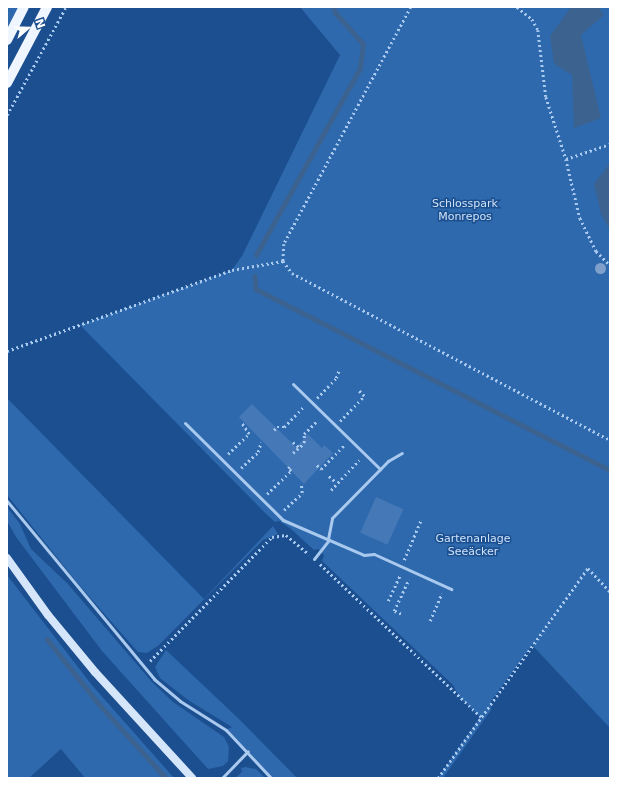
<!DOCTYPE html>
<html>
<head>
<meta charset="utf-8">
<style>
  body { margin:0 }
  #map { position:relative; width:617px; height:785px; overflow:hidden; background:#1b4f8f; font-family:"DejaVu Sans",sans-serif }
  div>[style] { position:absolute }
  .green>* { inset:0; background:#2e69ad }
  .water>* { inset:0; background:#3c6290 }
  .stream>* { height:4.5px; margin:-2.25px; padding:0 2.25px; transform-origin:2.25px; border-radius:2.25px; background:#3c6290 }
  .building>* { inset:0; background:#4478b7; transform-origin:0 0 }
  .path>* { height:2.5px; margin-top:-1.25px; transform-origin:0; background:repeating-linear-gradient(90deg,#a9c9ee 0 2px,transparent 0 5px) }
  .lane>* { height:3px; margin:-1.5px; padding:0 1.5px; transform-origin:1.5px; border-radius:1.5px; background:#a9c9ee }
  .secondary>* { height:8px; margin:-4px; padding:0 4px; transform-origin:4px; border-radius:4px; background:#d6e6fa }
  .primary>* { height:10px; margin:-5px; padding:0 5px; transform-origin:5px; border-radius:5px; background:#f0f6ff }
  .trees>* { width:11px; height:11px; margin:-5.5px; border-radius:50%; background:#7ea0ca }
  span { translate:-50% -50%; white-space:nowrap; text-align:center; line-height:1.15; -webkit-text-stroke:3px #1b4f8f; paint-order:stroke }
  .park-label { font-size:11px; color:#cfe3fa }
  .frame { position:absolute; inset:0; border:8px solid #fff; pointer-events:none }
  .north { position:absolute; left:8px; top:8px; width:40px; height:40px; -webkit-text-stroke:3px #1b4f8f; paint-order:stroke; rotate:70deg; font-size:11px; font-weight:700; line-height:16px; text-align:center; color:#fff }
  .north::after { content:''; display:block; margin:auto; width:14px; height:18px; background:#fff; clip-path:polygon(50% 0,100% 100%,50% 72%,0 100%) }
</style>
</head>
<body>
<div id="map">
  <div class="green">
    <div style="clip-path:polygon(7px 7px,24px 7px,7px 40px)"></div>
    <div style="clip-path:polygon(300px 7px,610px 7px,610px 728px,532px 645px,491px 701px,491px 710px,443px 778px,438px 778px,480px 717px,460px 698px,453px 685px,322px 561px,324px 555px,318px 549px,314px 550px,291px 529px,279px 521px,275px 522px,265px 513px,80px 325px,232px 270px,242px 256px,340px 55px)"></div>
    <div style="clip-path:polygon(7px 398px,204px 599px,273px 526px,278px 534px,263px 540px,159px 645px,147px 653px,138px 652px,79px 585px,7px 495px)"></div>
    <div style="clip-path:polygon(7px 507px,20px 524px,31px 549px,67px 583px,151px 681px,173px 702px,224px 737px,229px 747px,228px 761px,223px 766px,208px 769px,102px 651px,16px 537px,7px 521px)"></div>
    <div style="clip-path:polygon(7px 575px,91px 684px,174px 778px,85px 778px,61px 749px,29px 778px,7px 778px)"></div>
    <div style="clip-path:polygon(166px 650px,240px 720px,297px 778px,271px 778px,226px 730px,232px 727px,188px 700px,160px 678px,155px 667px)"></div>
    <div style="clip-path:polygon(245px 767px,256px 769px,265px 778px,235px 778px,242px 772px,241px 768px)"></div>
  </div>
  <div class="water">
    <div style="clip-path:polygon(571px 7px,599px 7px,604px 15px,581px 35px,601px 118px,574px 128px,572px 75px,554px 64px,550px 36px)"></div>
    <div style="clip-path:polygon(610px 163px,610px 230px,601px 214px,594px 184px)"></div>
  </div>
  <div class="stream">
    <div style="left:256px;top:255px;width:214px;rotate:-60.9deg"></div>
    <div style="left:360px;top:68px;width:24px;rotate:-83deg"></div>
    <div style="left:363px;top:44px;width:42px;rotate:-132.1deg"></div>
    <div style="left:335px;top:13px;width:6px;rotate:-108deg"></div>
    <div style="left:255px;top:276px;width:13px;rotate:86deg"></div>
    <div style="left:256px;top:289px;width:398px;rotate:27.1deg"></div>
    <div style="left:47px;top:639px;width:83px;rotate:51.3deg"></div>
    <div style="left:99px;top:704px;width:100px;rotate:47.8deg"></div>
  </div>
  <div class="building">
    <div style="clip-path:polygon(252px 404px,296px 447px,308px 434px,322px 448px,324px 445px,333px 453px,304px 484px,239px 417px)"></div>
    <div style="left:376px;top:497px;width:30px;height:39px;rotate:24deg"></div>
  </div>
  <div class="path">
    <div style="left:411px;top:7px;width:269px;rotate:118.2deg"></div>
    <div style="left:284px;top:244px;width:17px;rotate:93deg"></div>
    <div style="left:283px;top:261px;width:15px;rotate:53deg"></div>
    <div style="left:292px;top:273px;width:359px;rotate:27.7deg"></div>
    <div style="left:517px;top:7px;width:19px;rotate:39deg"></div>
    <div style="left:532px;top:19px;width:13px;rotate:61deg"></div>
    <div style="left:538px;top:30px;width:67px;rotate:83.2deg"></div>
    <div style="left:546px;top:97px;width:65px;rotate:72.1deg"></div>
    <div style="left:566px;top:159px;width:61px;rotate:76.7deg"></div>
    <div style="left:580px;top:218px;width:37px;rotate:64deg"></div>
    <div style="left:596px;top:251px;width:20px;rotate:45deg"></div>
    <div style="left:7px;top:115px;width:123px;rotate:-61.4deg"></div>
    <div style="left:566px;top:159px;width:46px;rotate:-18.8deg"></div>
    <div style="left:7px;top:351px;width:239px;rotate:-19.8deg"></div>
    <div style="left:232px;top:270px;width:52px;rotate:-10deg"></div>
    <div style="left:317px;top:398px;width:28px;rotate:-46deg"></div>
    <div style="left:336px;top:378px;width:9px;rotate:-69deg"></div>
    <div style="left:340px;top:421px;width:35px;rotate:-46deg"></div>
    <div style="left:364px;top:396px;width:8px;rotate:-135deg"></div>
    <div style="left:274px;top:430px;width:4px;rotate:-45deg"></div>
    <div style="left:277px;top:427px;width:7px"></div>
    <div style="left:284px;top:427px;width:29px;rotate:-46deg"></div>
    <div style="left:293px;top:442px;width:8px;rotate:40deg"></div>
    <div style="left:293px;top:453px;width:15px;rotate:-42deg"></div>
    <div style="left:304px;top:443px;width:9px;rotate:-90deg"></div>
    <div style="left:304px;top:434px;width:20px;rotate:-45deg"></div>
    <div style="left:228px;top:454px;width:29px;rotate:-44deg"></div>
    <div style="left:249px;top:434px;width:14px;rotate:-124deg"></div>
    <div style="left:317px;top:465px;width:6px;rotate:45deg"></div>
    <div style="left:321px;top:469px;width:33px;rotate:-46deg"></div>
    <div style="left:241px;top:468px;width:23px;rotate:-43deg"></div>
    <div style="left:258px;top:452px;width:10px;rotate:-73deg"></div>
    <div style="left:329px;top:476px;width:9px;rotate:41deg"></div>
    <div style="left:331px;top:490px;width:41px;rotate:-47deg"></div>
    <div style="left:267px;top:494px;width:33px;rotate:-44deg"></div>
    <div style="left:291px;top:471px;width:4px;rotate:-135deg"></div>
    <div style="left:288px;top:468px;width:4px;rotate:-34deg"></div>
    <div style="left:284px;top:510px;width:25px;rotate:-43deg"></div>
    <div style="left:302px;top:493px;width:10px;rotate:-96deg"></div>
    <div style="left:404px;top:560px;width:43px;rotate:-67deg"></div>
    <div style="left:320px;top:564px;width:222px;rotate:43.5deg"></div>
    <div style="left:388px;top:601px;width:29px;rotate:-65deg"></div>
    <div style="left:401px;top:614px;width:8px;rotate:-157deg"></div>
    <div style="left:394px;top:611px;width:35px;rotate:-65deg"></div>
    <div style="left:430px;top:621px;width:30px;rotate:-67deg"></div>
    <div style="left:150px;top:661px;width:174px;rotate:-45.5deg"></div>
    <div style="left:272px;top:537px;width:14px;rotate:-8deg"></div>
    <div style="left:286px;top:535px;width:30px;rotate:40deg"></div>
    <div style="left:438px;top:778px;width:258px;rotate:-54.5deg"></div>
    <div style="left:588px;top:568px;width:33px;rotate:47deg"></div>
  </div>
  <div class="lane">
    <div style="left:293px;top:384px;width:122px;rotate:44.3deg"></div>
    <div style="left:185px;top:423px;width:138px;rotate:44.7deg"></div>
    <div style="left:283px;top:520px;width:88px;rotate:23.4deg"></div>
    <div style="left:364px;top:555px;width:10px;rotate:-6deg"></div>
    <div style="left:374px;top:554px;width:85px;rotate:24.4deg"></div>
    <div style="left:7px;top:501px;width:231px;rotate:50.4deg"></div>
    <div style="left:154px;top:679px;width:34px;rotate:40deg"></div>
    <div style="left:180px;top:701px;width:54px;rotate:32.2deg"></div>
    <div style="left:226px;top:730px;width:66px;rotate:46.8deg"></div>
    <div style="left:328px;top:539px;width:21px;rotate:-79deg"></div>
    <div style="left:332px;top:518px;width:80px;rotate:-45.5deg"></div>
    <div style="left:388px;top:461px;width:16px;rotate:-30deg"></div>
    <div style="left:314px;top:559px;width:24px;rotate:-52deg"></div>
    <div style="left:222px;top:778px;width:37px;rotate:-46deg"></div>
  </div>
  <div class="secondary">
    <div style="left:7px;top:558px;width:70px;rotate:54.3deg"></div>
    <div style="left:48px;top:615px;width:74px;rotate:50.5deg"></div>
    <div style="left:95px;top:672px;width:144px;rotate:47.5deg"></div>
  </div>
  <div class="primary">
    <div style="left:7px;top:40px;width:37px;rotate:-63deg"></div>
    <div style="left:7px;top:83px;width:86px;rotate:-62.2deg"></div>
  </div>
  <div class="trees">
    <div style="left:600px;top:268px"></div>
  </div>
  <div class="park-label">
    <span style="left:465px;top:211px">Schlosspark<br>Monrepos</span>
    <span style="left:473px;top:546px">Gartenanlage<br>Seeäcker</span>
  </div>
  <div class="frame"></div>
  <div class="north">N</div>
</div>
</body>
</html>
